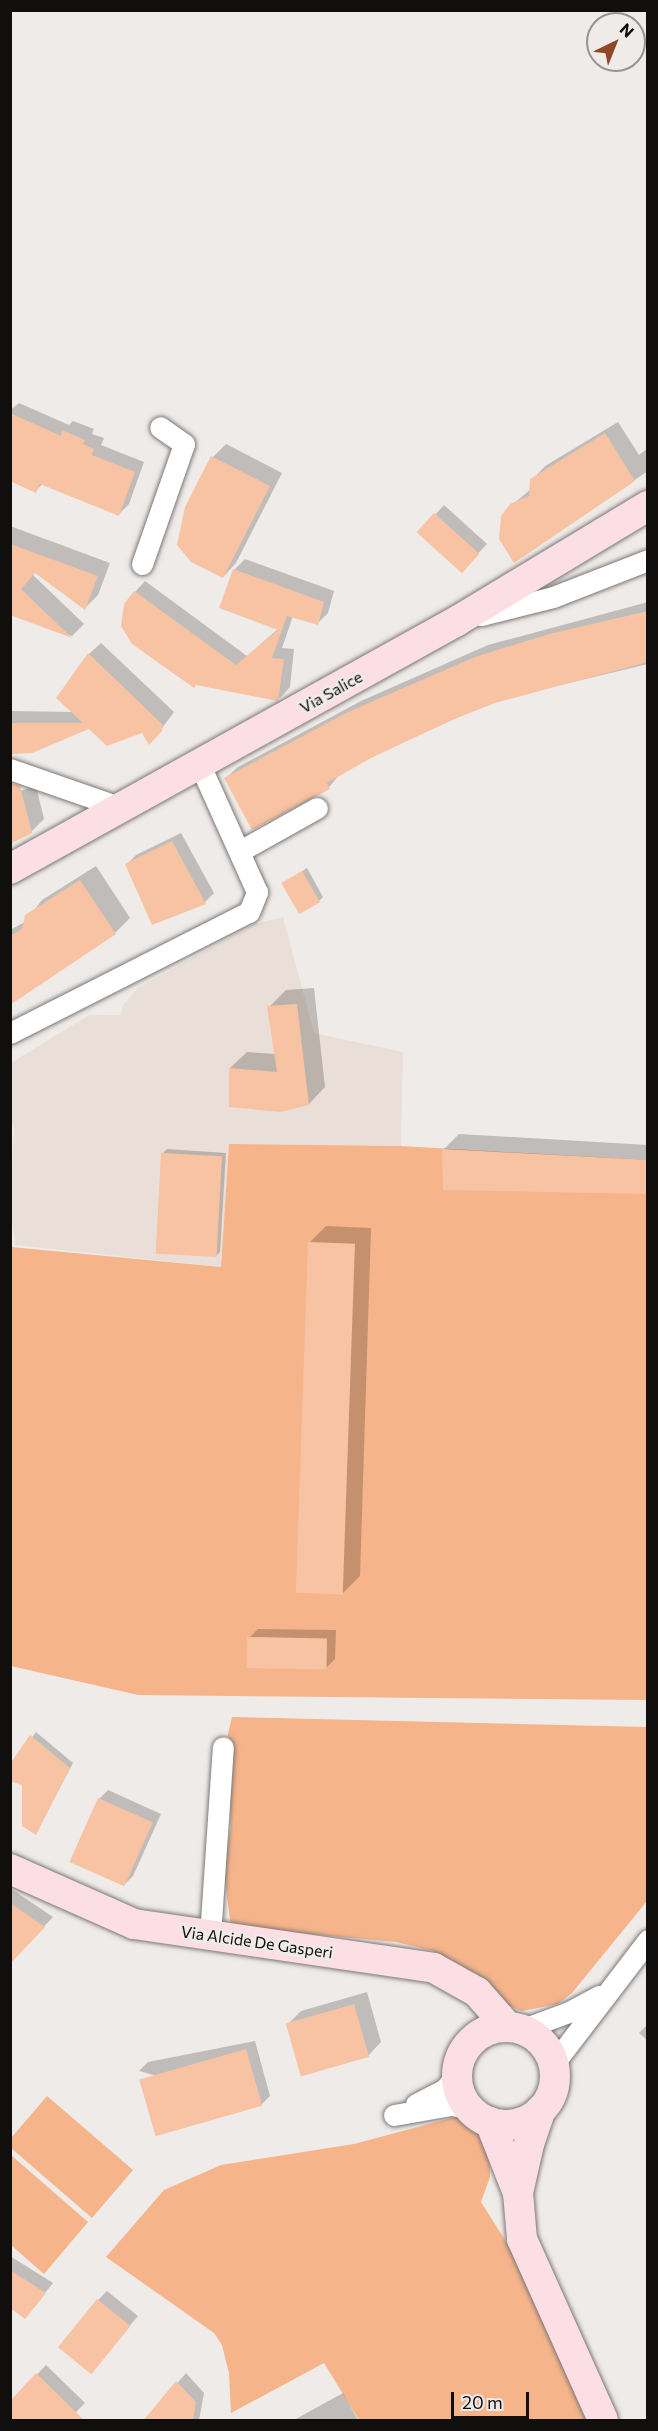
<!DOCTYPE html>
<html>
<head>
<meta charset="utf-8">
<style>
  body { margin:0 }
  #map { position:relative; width:658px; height:2431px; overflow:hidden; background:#efebe9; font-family:Commissioner,sans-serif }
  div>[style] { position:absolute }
  .built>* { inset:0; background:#eadfd8 }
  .green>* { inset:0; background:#f6b48a }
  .shadow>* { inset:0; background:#0003 }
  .building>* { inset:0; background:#f7c3a2; transform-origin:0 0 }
  .roads { filter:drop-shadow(0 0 2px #7b7876) drop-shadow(0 0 2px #7b7876) }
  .minor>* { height:21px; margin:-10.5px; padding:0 10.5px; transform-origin:10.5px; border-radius:10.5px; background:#fff }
  .secondary>* { height:30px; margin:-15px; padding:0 15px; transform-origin:15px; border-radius:15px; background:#fcdee5 }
  .secondary>.ring { margin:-15px; padding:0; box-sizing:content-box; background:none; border:30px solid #fcdee5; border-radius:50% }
  span { translate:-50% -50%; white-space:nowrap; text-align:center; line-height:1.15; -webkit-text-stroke:5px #efebe9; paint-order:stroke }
  .street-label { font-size:16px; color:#100f0e }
  .frame { position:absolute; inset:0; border:12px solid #100f0e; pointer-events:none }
  .north { position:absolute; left:586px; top:12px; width:60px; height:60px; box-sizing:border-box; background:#efebe9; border:2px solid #969391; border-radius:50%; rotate:43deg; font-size:16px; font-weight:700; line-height:24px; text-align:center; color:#100f0e }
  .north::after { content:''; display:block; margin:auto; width:21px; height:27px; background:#8f4726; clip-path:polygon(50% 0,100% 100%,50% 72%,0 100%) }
  .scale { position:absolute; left:451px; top:2392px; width:78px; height:27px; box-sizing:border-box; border:3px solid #100f0e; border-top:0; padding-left:8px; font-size:18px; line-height:21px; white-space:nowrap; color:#100f0e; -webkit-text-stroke:4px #efebe9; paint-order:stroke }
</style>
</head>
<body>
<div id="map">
  <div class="built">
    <div style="clip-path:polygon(283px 917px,314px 1033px,403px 1052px,401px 1146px,229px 1144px,221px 1267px,15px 1245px,10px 1206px,14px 1129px,11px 1122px,11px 1063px,89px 1015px,121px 1015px,123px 1005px,138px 988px,254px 924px)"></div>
  </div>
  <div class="green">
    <div style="clip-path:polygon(229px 1144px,401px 1146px,647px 1160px,647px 1700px,138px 1695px,11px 1666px,11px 1247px,221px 1267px)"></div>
    <div style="clip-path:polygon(232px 1717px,647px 1727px,647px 1901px,572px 1993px,558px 2004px,522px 2011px,502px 2003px,482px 1979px,433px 1951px,396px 1942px,231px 1927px,223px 1865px,231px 1828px,228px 1734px)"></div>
    <div style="clip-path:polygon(47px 2096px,133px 2170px,92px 2218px,11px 2148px,11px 2138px)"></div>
    <div style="clip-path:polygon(459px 2116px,477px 2123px,489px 2138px,490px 2177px,481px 2202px,515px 2256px,588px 2420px,359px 2420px,324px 2363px,231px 2413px,229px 2373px,222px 2345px,214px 2333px,106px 2257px,164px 2190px,221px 2165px,354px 2144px)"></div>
    <div style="clip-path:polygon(11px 2155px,88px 2222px,44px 2274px,11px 2245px)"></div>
  </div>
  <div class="shadow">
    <div style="clip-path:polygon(19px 403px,69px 425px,73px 421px,94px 429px,92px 434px,104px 438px,101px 445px,144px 462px,129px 504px,119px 514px,43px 483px,36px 491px,10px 480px,10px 410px)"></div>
    <div style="clip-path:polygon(618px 422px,639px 455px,648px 448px,648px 471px,514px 561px,512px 505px,531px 489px,532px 480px,545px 466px)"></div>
    <div style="clip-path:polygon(226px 444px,282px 473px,236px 563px,223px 577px,213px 457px)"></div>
    <div style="clip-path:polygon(444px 505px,487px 544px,470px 562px,419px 532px)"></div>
    <div style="clip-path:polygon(10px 526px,110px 563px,98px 595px,85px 608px,36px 572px,33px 575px,84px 624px,72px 636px,10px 614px)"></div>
    <div style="clip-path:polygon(245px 559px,334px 591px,328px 613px,317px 624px,293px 616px,282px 648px,294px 649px,290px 687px,280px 698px,196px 683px,135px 592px,145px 581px,247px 656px,279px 628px,234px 570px)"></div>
    <div style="clip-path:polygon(648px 602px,648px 664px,494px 701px,370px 757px,340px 774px,329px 787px,226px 778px,238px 767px,361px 701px,488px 645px)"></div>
    <div style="clip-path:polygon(101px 643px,174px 712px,160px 731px,89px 727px,10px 752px,10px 711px,73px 712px,89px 654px)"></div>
    <div style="clip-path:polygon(36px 786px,44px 819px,31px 832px,10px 794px)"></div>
    <div style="clip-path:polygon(181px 833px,214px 893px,205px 902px,127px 864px,136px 855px)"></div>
    <div style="clip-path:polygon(96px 866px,130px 918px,115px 933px,10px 1000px,10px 930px,25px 922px,42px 900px)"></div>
    <div style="clip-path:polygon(307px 868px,323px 897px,319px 901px,283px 884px)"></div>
    <div style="clip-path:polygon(314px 988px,325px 1087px,309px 1104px,230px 1068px,247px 1052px,276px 1054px,269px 1007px,286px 990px)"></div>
    <div style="clip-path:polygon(459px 1134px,648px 1145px,648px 1192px,444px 1149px)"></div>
    <div style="clip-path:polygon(167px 1149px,226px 1153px,220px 1252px,216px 1256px,163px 1153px)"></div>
    <div style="clip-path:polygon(326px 1226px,371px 1228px,360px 1576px,343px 1593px,309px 1243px)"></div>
    <div style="clip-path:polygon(258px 1629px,336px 1630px,335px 1659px,326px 1668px,249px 1638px)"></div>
    <div style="clip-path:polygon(36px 1732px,73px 1763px,36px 1833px,24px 1783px,10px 1767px)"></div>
    <div style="clip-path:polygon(108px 1790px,161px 1814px,133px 1876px,124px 1885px,99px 1799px)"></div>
    <div style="clip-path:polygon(10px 1888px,53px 1917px,24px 1948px,10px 1955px)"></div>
    <div style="clip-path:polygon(367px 1992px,381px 2042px,368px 2056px,288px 2024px,301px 2011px)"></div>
    <div style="clip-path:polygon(648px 2024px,648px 2041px,639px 2033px)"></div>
    <div style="clip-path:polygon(255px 2041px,270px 2096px,261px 2105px,139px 2071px,148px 2062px)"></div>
    <div style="clip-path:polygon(10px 2256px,53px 2283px,33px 2308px,10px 2306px)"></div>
    <div style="clip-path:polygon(107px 2291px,138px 2316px,92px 2371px,98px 2300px)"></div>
    <div style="clip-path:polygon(46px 2365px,85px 2403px,68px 2420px,10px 2403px)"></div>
    <div style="clip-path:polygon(186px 2373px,204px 2393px,199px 2420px,146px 2420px)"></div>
    <div style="clip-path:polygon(343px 2393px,358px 2420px,294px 2420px)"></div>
  </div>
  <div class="building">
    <div style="clip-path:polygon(10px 413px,61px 436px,62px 430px,85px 440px,83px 444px,94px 449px,92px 455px,135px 472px,119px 516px,40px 484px,36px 493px,10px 481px)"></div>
    <div style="clip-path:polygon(605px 433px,635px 481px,514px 563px,499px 539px,501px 516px,510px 504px,529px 496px,530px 479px)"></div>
    <div style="clip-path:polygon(211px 456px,270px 486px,223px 578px,191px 562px,177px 545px,185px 507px)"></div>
    <div style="left:434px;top:513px;width:61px;height:26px;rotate:42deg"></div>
    <div style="clip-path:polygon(10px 544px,98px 576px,85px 610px,35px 573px,21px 589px,72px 638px,10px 615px)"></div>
    <div style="clip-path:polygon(233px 569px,324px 602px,318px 625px,287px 616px,272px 658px,284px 659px,278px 701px,196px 685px,194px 688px,132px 644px,121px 626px,124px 604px,134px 591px,236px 665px,278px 630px,219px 608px)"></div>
    <div style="clip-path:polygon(648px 611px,648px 662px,495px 703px,452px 720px,371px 758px,327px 783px,330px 789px,252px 830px,224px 778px,348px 712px,475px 657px,549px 634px)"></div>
    <div style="clip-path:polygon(88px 653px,163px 725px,162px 731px,149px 745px,142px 733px,107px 746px,89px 729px,32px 753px,10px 754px,10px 723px,83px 723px,56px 698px)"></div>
    <div style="clip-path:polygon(10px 783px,20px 786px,32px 833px,10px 844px)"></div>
    <div style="clip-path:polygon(172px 841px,206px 904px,152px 925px,125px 864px)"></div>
    <div style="left:302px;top:871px;width:36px;height:24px;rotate:60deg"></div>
    <div style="clip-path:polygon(80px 880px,116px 934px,10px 1005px,10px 936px,22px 929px,25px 915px)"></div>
    <div style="clip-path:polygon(297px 1004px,309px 1105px,281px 1112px,229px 1107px,229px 1068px,277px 1072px,267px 1006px)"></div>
    <div style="clip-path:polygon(442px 1149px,648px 1160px,648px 1194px,443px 1190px)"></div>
    <div style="left:161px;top:1153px;width:61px;height:101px;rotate:3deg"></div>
    <div style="left:308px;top:1242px;width:47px;height:351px;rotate:2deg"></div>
    <div style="left:247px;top:1637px;width:80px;height:31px;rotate:1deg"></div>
    <div style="clip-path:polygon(30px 1735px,70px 1768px,36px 1835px,22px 1826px,22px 1785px,10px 1781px,10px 1764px)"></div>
    <div style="left:98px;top:1798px;width:60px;height:70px;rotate:24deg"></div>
    <div style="clip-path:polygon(10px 1903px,45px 1927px,10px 1964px)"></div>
    <div style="left:354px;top:2004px;width:55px;height:71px;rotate:74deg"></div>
    <div style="left:246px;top:2049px;width:59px;height:111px;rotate:74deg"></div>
    <div style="clip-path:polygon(10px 2270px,46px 2293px,25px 2319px,10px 2308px)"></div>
    <div style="left:97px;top:2299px;width:43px;height:62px;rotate:39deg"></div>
    <div style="clip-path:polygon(36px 2373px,85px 2421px,10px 2421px,10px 2401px)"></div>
    <div style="clip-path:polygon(176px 2381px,196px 2402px,193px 2421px,143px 2421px)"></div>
  </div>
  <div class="roads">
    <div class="minor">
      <div style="left:142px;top:564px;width:127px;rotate:-70.7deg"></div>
      <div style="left:184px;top:444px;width:29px;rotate:-145deg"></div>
      <div style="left:481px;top:615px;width:74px;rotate:-14deg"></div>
      <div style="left:553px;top:597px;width:102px;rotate:-21.3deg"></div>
      <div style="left:10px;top:769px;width:119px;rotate:19.2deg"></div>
      <div style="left:240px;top:851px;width:88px;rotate:-29.2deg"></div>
      <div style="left:10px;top:1033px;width:268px;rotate:-26.9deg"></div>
      <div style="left:249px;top:912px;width:22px;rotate:-68deg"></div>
      <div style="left:257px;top:892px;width:139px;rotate:-114.2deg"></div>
      <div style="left:210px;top:1936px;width:189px;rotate:-86.1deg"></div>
      <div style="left:523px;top:2029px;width:49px;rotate:-20.3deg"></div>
      <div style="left:569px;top:2012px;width:34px;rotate:-28deg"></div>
      <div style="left:554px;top:2063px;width:155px;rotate:-52.6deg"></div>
      <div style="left:416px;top:2104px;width:31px;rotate:-27deg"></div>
      <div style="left:444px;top:2090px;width:18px;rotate:-49deg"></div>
      <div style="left:394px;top:2115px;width:58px;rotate:-10deg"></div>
      <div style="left:451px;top:2105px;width:18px;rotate:9deg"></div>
    </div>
    <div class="secondary">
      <div style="left:10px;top:869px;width:511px;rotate:-29.02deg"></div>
      <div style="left:457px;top:621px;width:223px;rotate:-31.1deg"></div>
      <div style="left:10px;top:1869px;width:136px;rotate:23.9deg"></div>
      <div style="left:134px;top:1924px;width:303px;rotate:8.3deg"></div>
      <div style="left:434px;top:1968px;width:49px;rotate:29.2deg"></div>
      <div style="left:477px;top:1992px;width:45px;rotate:48.6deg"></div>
      <div class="ring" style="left:457px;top:2027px;width:68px;height:68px"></div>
      <div style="left:490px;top:2122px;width:76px;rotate:68.5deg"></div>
      <div style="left:518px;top:2193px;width:46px;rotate:85deg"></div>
      <div style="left:522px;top:2239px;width:198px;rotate:65.9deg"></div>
      <div style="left:518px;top:2193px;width:50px;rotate:-77.3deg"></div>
      <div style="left:529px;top:2144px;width:36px;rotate:-71deg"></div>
    </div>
  </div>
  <div class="street-label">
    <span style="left:331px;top:692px;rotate:-29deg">Via Salice</span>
    <span style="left:257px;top:1942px;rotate:8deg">Via Alcide De Gasperi</span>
  </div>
  <div class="frame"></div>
  <div class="north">N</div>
  <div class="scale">20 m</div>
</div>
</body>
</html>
